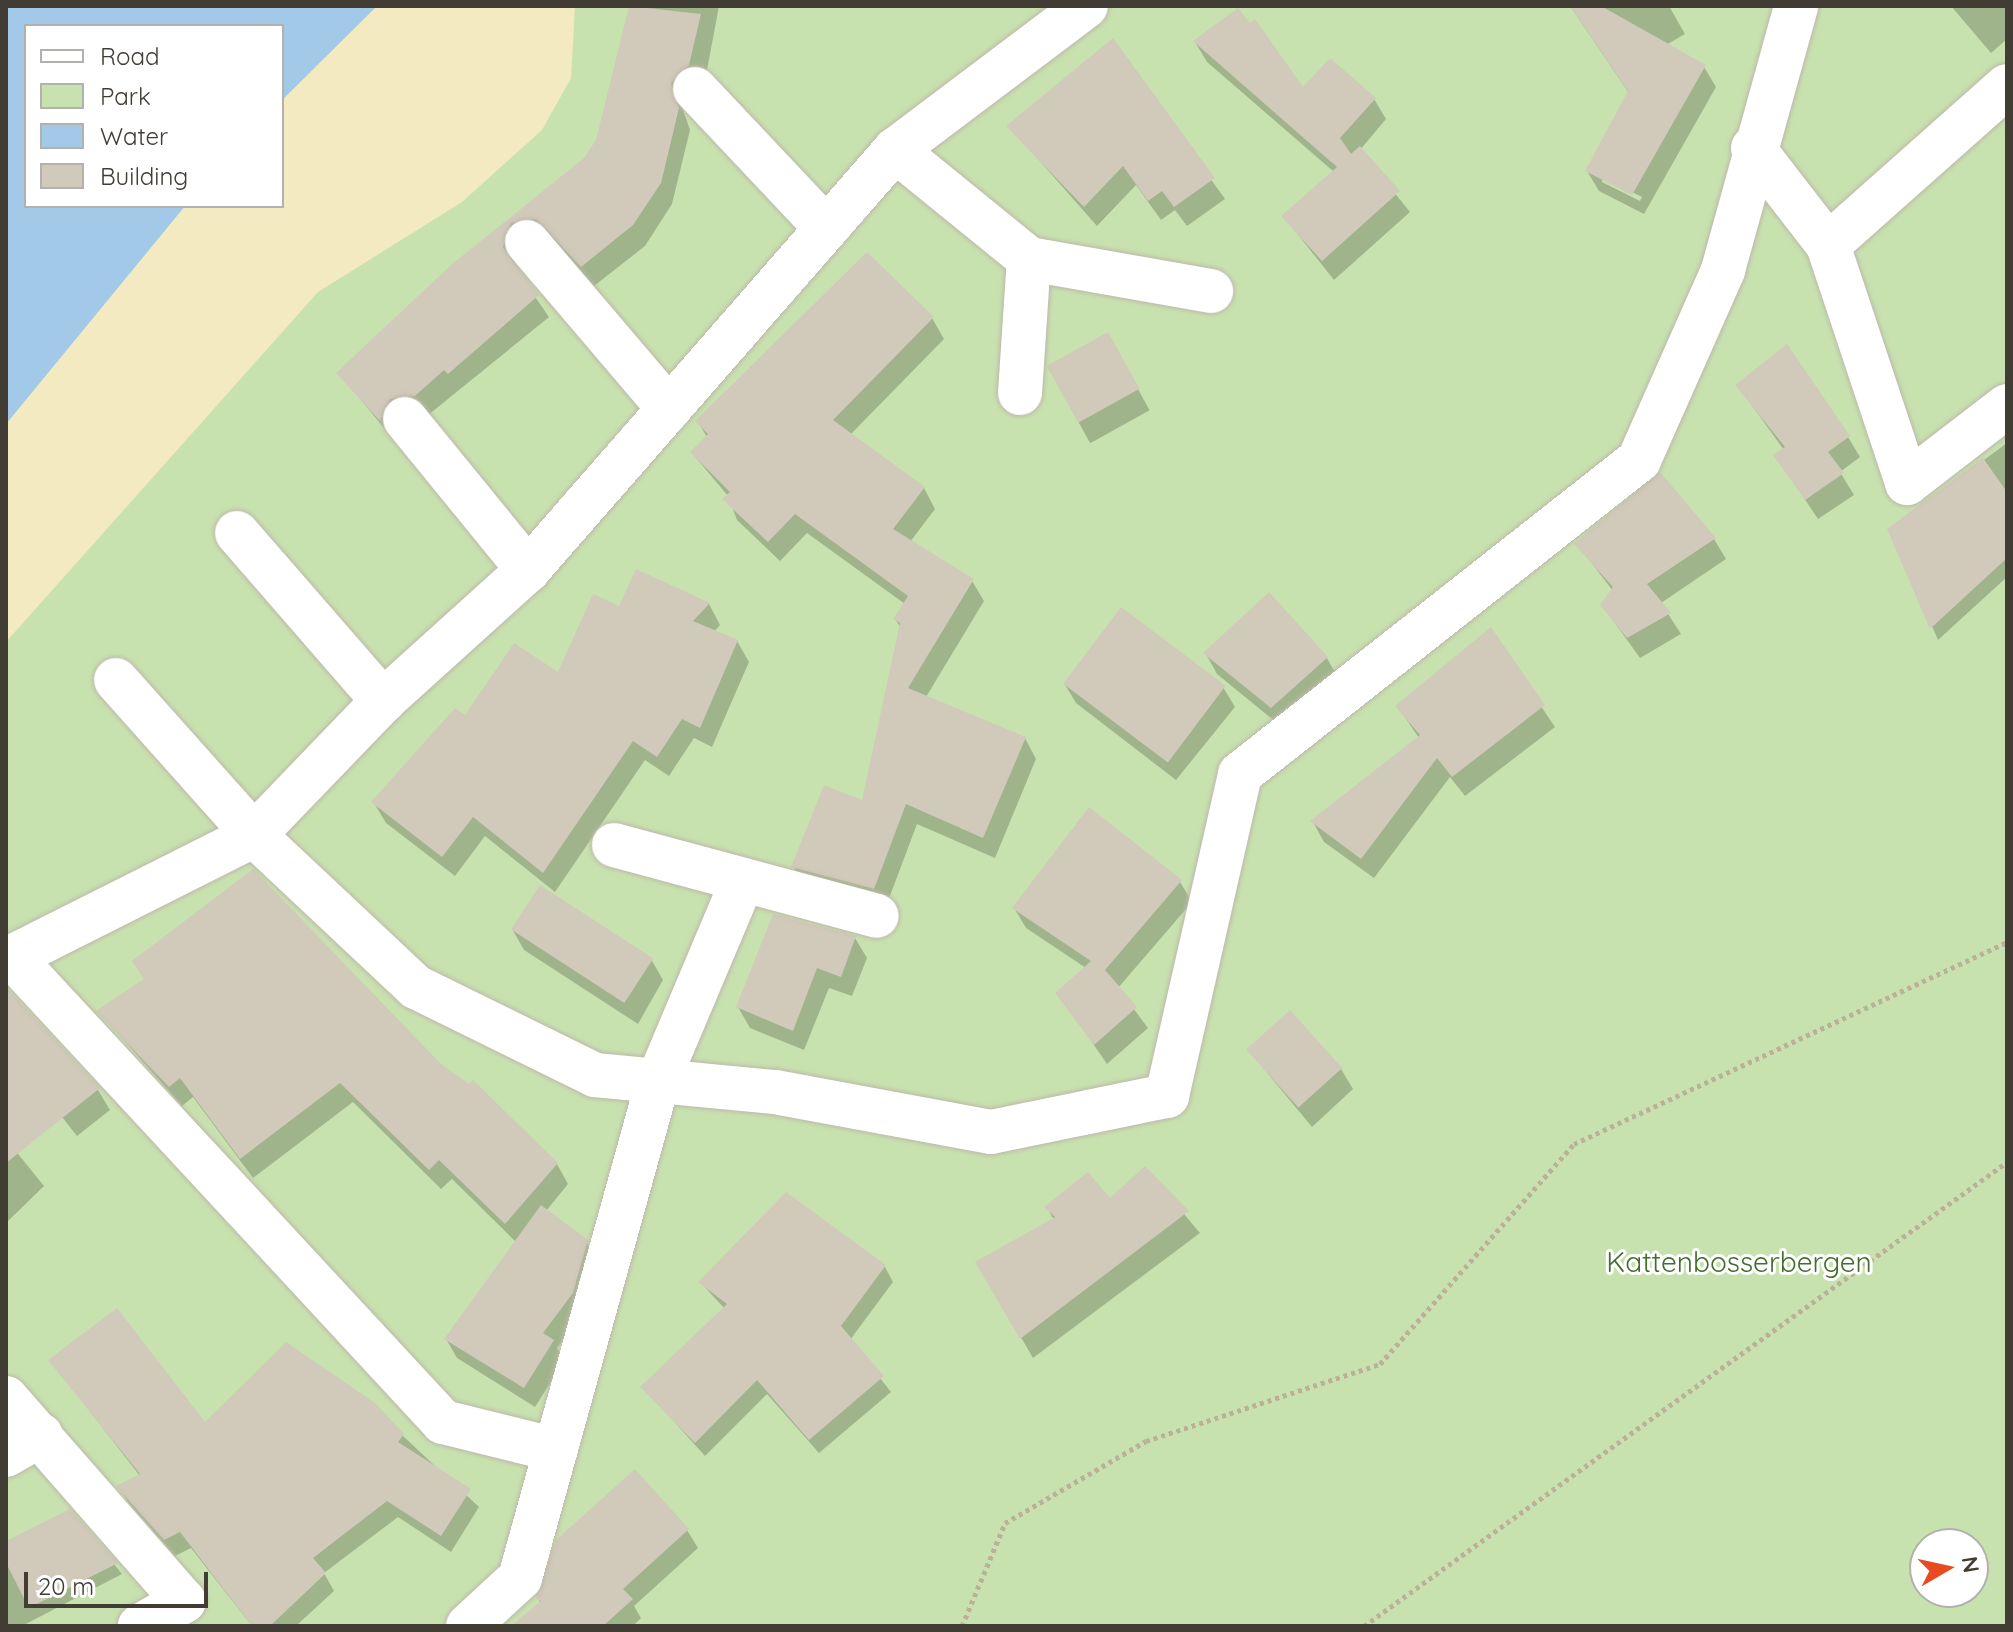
<!DOCTYPE html>
<html>
<head>
<meta charset="utf-8">
<style>
  body { margin:0 }
  #map { position:relative; width:2013px; height:1632px; overflow:hidden; background:#f0ede3; font-family:Quicksand,sans-serif }
  div>[style] { position:absolute }
  .green>* { inset:0; background:#c8e2af }
  .sand>* { inset:0; background:#f3eac1 }
  .water>* { inset:0; background:#a3c9e9 }
  .shadow>* { inset:0; background:#0003; transform-origin:0 0 }
  .building>* { inset:0; background:#d1c9ba; transform-origin:0 0 }
  .path>* { height:5px; margin-top:-2.5px; transform-origin:0; background:repeating-linear-gradient(90deg,#bbb199 0 4px,transparent 0 8px) }
  .roads { filter:drop-shadow(0 0 2px #bdb8aa) drop-shadow(0 0 2px #bdb8aa) }
  .minor>* { height:44px; margin:-22px; padding:0 22px; transform-origin:22px; border-radius:22px; background:#fff }
  span { translate:-50% -50%; white-space:nowrap; text-align:center; line-height:1.15; -webkit-text-stroke:6px #fff; paint-order:stroke }
  .park-label { font-size:28px; color:#426d2d }
  .frame { position:absolute; inset:0; border:8px solid #413d34; pointer-events:none }
  .legend { position:absolute; left:24px; top:24px; width:260px; height:184px; box-sizing:border-box; background:#fff; border:2px solid #b3b1ae; margin:0; padding:10px 14px; list-style:none; font-size:24px; color:#413d34 }
  .legend li { display:flex; align-items:center; gap:16px; height:40px }
  .legend b { width:40px; border:2px solid #b3b1ae }
  .north { position:absolute; left:1909px; top:1528px; width:80px; height:80px; box-sizing:border-box; background:#fff; border:2px solid #b3b1ae; border-radius:50%; rotate:81deg; font-size:22px; font-weight:700; line-height:32px; text-align:center; color:#413d34 }
  .north::after { content:''; display:block; margin:auto; width:28px; height:36px; background:#e84a22; clip-path:polygon(50% 0,100% 100%,50% 72%,0 100%) }
  .scale { position:absolute; left:24px; top:1572px; width:184px; height:36px; box-sizing:border-box; border:4px solid #413d34; border-top:0; padding-left:10px; font-size:24px; line-height:28px; white-space:nowrap; color:#413d34; -webkit-text-stroke:6px #fff; paint-order:stroke }
</style>
</head>
<body>
<div id="map">
  <div class="green">
    <div style="clip-path:polygon(evenodd,6px 6px,2007px 6px,2007px 1626px,6px 1626px,6px 6px,26px 26px,282px 26px,282px 206px,26px 206px,26px 26px,6px 6px,1925px 1544px,1973px 1544px,1973px 1592px,1925px 1592px,1925px 1544px)"></div>
  </div>
  <div class="sand">
    <div style="clip-path:polygon(377px 6px,575px 6px,571px 78px,542px 130px,462px 202px,318px 292px,6px 642px,6px 424px,185px 206px,282px 206px,282px 100px)"></div>
  </div>
  <div class="water">
    <div style="clip-path:polygon(6px 6px,377px 6px,282px 100px,282px 26px,26px 26px,26px 206px,185px 206px,6px 424px)"></div>
  </div>
  <div class="shadow">
    <div style="clip-path:polygon(631px 6px,719px 6px,707px 70px,681px 104px,690px 130px,672px 204px,645px 246px,594px 286px,550px 239px,521px 244px,514px 266px,549px 317px,427px 416px,401px 419px,393px 439px,339px 373px,452px 266px,586px 160px,598px 141px)"></div>
    <div style="clip-path:polygon(evenodd,1570px 6px,1669px 6px,1685px 34px,1666px 45px,1704px 67px,1716px 87px,1644px 214px,1599px 191px,1587px 171px,1629px 93px,1570px 6px,1602px 177px,1642px 197px,1640px 201px,1602px 182px,1602px 177px)"></div>
    <div style="clip-path:polygon(1951px 6px,2007px 6px,2007px 39px,1991px 53px)"></div>
    <div style="clip-path:polygon(1112px 41px,1225px 199px,1187px 226px,1175px 210px,1161px 220px,1136px 185px,1097px 226px,1009px 126px)"></div>
    <div style="clip-path:polygon(1195px 42px,1303px 90px,1374px 99px,1386px 119px,1360px 150px,1410px 212px,1334px 280px,1284px 217px,1334px 172px,1207px 62px)"></div>
    <div style="clip-path:polygon(932px 318px,944px 339px,850px 435px,924px 488px,935px 509px,910px 542px,972px 581px,984px 601px,926px 697px,1025px 738px,1036px 759px,995px 858px,917px 824px,885px 909px,805px 887px,794px 867px,864px 803px,901px 628px,895px 619px,905px 604px,807px 533px,780px 561px,737px 520px,728px 496px,692px 453px,707px 437px,698px 422px)"></div>
    <div style="left:1108px;top:335px;width:86px;height:68px;rotate:61deg"></div>
    <div style="clip-path:polygon(1738px 386px,1848px 437px,1860px 457px,1840px 472px,1854px 495px,1818px 519px,1776px 456px,1784px 450px)"></div>
    <div style="clip-path:polygon(2007px 443px,2007px 577px,1938px 640px,1890px 529px)"></div>
    <div style="clip-path:polygon(1714px 539px,1726px 559px,1661px 603px,1681px 634px,1640px 658px,1602px 605px,1613px 591px,1577px 544px)"></div>
    <div style="clip-path:polygon(637px 572px,709px 604px,720px 625px,714px 632px,737px 641px,749px 662px,712px 747px,694px 738px,669px 776px,645px 760px,555px 892px,485px 836px,455px 876px,386px 823px,374px 803px,465px 718px,558px 675px,620px 609px)"></div>
    <div style="clip-path:polygon(1490px 630px,1555px 727px,1465px 796px,1450px 777px,1374px 878px,1324px 842px,1313px 822px,1419px 738px,1398px 707px)"></div>
    <div style="clip-path:polygon(1206px 654px,1327px 658px,1338px 678px,1283px 728px,1217px 674px)"></div>
    <div style="clip-path:polygon(1064px 683px,1223px 687px,1235px 707px,1176px 780px,1076px 703px)"></div>
    <div style="clip-path:polygon(1180px 882px,1192px 902px,1118px 988px,1148px 1028px,1107px 1064px,1058px 993px,1086px 968px,1026px 928px,1014px 908px)"></div>
    <div style="clip-path:polygon(512px 929px,651px 959px,663px 980px,638px 1024px,524px 950px)"></div>
    <div style="clip-path:polygon(855px 938px,867px 958px,852px 996px,829px 988px,804px 1050px,750px 1028px,738px 1007px)"></div>
    <div style="clip-path:polygon(99px 1012px,440px 1066px,557px 1164px,568px 1184px,546px 1211px,586px 1241px,598px 1261px,583px 1314px,557px 1348px,564px 1361px,535px 1407px,457px 1358px,446px 1339px,516px 1242px,452px 1179px,441px 1189px,353px 1102px,253px 1178px,193px 1097px,182px 1106px)"></div>
    <div style="clip-path:polygon(1249px 1051px,1341px 1069px,1353px 1089px,1312px 1127px)"></div>
    <div style="clip-path:polygon(35px 1083px,98px 1090px,110px 1110px,77px 1136px)"></div>
    <div style="clip-path:polygon(6px 1139px,44px 1186px,6px 1223px)"></div>
    <div style="clip-path:polygon(1145px 1168px,1200px 1233px,1033px 1358px,978px 1263px,1054px 1220px,1047px 1208px,1110px 1201px)"></div>
    <div style="clip-path:polygon(786px 1194px,885px 1267px,893px 1282px,850px 1340px,891px 1392px,819px 1453px,767px 1394px,705px 1456px,643px 1387px,725px 1309px,700px 1282px)"></div>
    <div style="clip-path:polygon(51px 1361px,205px 1425px,403px 1436px,479px 1507px,451px 1552px,398px 1517px,324px 1573px,334px 1591px,296px 1626px,252px 1626px,191px 1548px,175px 1556px,128px 1502px,119px 1486px,140px 1476px)"></div>
    <div style="clip-path:polygon(70px 1511px,122px 1574px,22px 1626px,6px 1626px,6px 1544px)"></div>
    <div style="clip-path:polygon(687px 1530px,698px 1548px,634px 1606px,641px 1618px,633px 1626px,514px 1626px,541px 1604px,538px 1598px)"></div>
  </div>
  <div class="building">
    <div style="clip-path:polygon(629px 6px,701px 14px,689px 65px,671px 83px,679px 108px,661px 183px,633px 225px,581px 267px,536px 219px,511px 223px,503px 247px,539px 295px,448px 374px,444px 370px,415px 396px,390px 399px,380px 421px,336px 373px,451px 265px,584px 158px,596px 140px)"></div>
    <div style="clip-path:polygon(1570px 6px,1601px 6px,1706px 65px,1632px 195px,1585px 171px,1628px 91px)"></div>
    <div style="clip-path:polygon(1238px 8px,1250px 23px,1255px 19px,1303px 87px,1330px 58px,1376px 98px,1340px 138px,1351px 154px,1360px 146px,1400px 191px,1322px 261px,1281px 216px,1337px 167px,1193px 41px)"></div>
    <div style="clip-path:polygon(1113px 38px,1215px 178px,1174px 207px,1162px 191px,1148px 201px,1123px 166px,1084px 207px,1006px 126px)"></div>
    <div style="clip-path:polygon(867px 252px,934px 317px,833px 420px,925px 487px,893px 529px,974px 579px,908px 688px,1026px 737px,983px 838px,906px 804px,874px 889px,791px 867px,824px 785px,862px 800px,900px 623px,893px 619px,908px 596px,795px 514px,768px 542px,722px 499px,730px 492px,690px 452px,708px 434px,695px 421px)"></div>
    <div style="left:1108px;top:332px;width:65px;height:70px;rotate:61deg"></div>
    <div style="clip-path:polygon(1787px 344px,1850px 436px,1828px 452px,1844px 473px,1805px 500px,1773px 455px,1785px 447px,1735px 385px)"></div>
    <div style="clip-path:polygon(1983px 458px,2007px 492px,2007px 558px,1930px 629px,1887px 529px)"></div>
    <div style="clip-path:polygon(1660px 472px,1716px 538px,1647px 584px,1671px 613px,1627px 638px,1600px 605px,1613px 587px,1574px 544px)"></div>
    <div style="clip-path:polygon(636px 569px,710px 603px,693px 621px,738px 640px,700px 728px,682px 719px,657px 757px,633px 741px,543px 873px,473px 817px,442px 857px,371px 802px,455px 708px,465px 715px,514px 643px,558px 672px,593px 594px,619px 606px)"></div>
    <div style="clip-path:polygon(1269px 592px,1328px 657px,1271px 708px,1203px 653px)"></div>
    <div style="left:1121px;top:607px;width:131px;height:96px;rotate:37deg"></div>
    <div style="clip-path:polygon(1491px 627px,1545px 705px,1452px 777px,1437px 758px,1361px 859px,1310px 821px,1420px 735px,1395px 706px)"></div>
    <div style="clip-path:polygon(1089px 807px,1182px 880px,1105px 970px,1137px 1007px,1094px 1045px,1055px 993px,1091px 961px,1012px 908px)"></div>
    <div style="clip-path:polygon(253px 869px,441px 1064px,469px 1084px,473px 1080px,558px 1163px,505px 1224px,439px 1160px,429px 1170px,340px 1083px,240px 1159px,180px 1078px,169px 1087px,96px 1011px,144px 979px,132px 961px)"></div>
    <div style="left:540px;top:885px;width:135px;height:53px;rotate:33deg"></div>
    <div style="clip-path:polygon(773px 914px,856px 936px,841px 977px,817px 968px,793px 1031px,736px 1007px)"></div>
    <div style="clip-path:polygon(6px 987px,100px 1088px,6px 1163px)"></div>
    <div style="left:1290px;top:1010px;width:78px;height:59px;rotate:48deg"></div>
    <div style="clip-path:polygon(1145px 1166px,1189px 1211px,1020px 1339px,975px 1262px,1055px 1217px,1044px 1207px,1088px 1172px,1110px 1198px)"></div>
    <div style="clip-path:polygon(786px 1192px,886px 1265px,841px 1326px,884px 1376px,809px 1440px,757px 1380px,695px 1443px,640px 1387px,727px 1304px,698px 1282px)"></div>
    <div style="clip-path:polygon(541px 1205px,588px 1240px,573px 1293px,543px 1333px,554px 1340px,524px 1388px,444px 1339px)"></div>
    <div style="clip-path:polygon(117px 1308px,205px 1422px,286px 1342px,375px 1403px,404px 1434px,398px 1442px,471px 1489px,441px 1536px,387px 1501px,313px 1558px,326px 1573px,270px 1626px,252px 1626px,180px 1532px,164px 1540px,116px 1486px,140px 1474px,48px 1360px)"></div>
    <div style="clip-path:polygon(635px 1469px,689px 1529px,623px 1589px,633px 1599px,603px 1626px,511px 1626px,541px 1601px,535px 1598px,557px 1539px)"></div>
    <div style="clip-path:polygon(70px 1509px,118px 1563px,29px 1608px,6px 1563px,6px 1541px)"></div>
  </div>
  <div class="path">
    <div style="left:962px;top:1626px;width:112px;rotate:-67.3deg"></div>
    <div style="left:1005px;top:1523px;width:163px;rotate:-30.2deg"></div>
    <div style="left:1146px;top:1441px;width:246px;rotate:-18.2deg"></div>
    <div style="left:1380px;top:1364px;width:293px;rotate:-48.6deg"></div>
    <div style="left:1574px;top:1144px;width:478px;rotate:-25deg"></div>
    <div style="left:1364px;top:1626px;width:793px;rotate:-35.81deg"></div>
  </div>
  <div class="roads">
    <div class="minor">
      <div style="left:695px;top:89px;width:191px;rotate:46.7deg"></div>
      <div style="left:1753px;top:148px;width:123px;rotate:52.3deg"></div>
      <div style="left:1828px;top:245px;width:239px;rotate:-41.6deg"></div>
      <div style="left:895px;top:150px;width:173px;rotate:39.1deg"></div>
      <div style="left:1029px;top:259px;width:185px;rotate:10deg"></div>
      <div style="left:527px;top:242px;width:219px;rotate:49.6deg"></div>
      <div style="left:1828px;top:245px;width:251px;rotate:71.6deg"></div>
      <div style="left:1907px;top:483px;width:126px;rotate:-37.6deg"></div>
      <div style="left:1020px;top:393px;width:134px;rotate:-86.2deg"></div>
      <div style="left:405px;top:419px;width:195px;rotate:50.8deg"></div>
      <div style="left:237px;top:533px;width:223px;rotate:49deg"></div>
      <div style="left:116px;top:680px;width:208px;rotate:48.3deg"></div>
      <div style="left:254px;top:835px;width:222px;rotate:43.2deg"></div>
      <div style="left:416px;top:987px;width:199px;rotate:26.2deg"></div>
      <div style="left:595px;top:1075px;width:181px;rotate:5.4deg"></div>
      <div style="left:775px;top:1092px;width:220px;rotate:10.5deg"></div>
      <div style="left:991px;top:1132px;width:180px;rotate:-11.6deg"></div>
      <div style="left:1167px;top:1096px;width:330px;rotate:-77.2deg"></div>
      <div style="left:1240px;top:774px;width:508px;rotate:-38.2deg"></div>
      <div style="left:1639px;top:460px;width:208px;rotate:-66.1deg"></div>
      <div style="left:1723px;top:270px;width:274px;rotate:-74.5deg"></div>
      <div style="left:614px;top:845px;width:272px;rotate:15.1deg"></div>
      <div style="left:12px;top:957px;width:634px;rotate:47.17deg"></div>
      <div style="left:443px;top:1422px;width:116px;rotate:13.9deg"></div>
      <div style="left:6px;top:960px;width:278px;rotate:-26.7deg"></div>
      <div style="left:254px;top:835px;width:186px;rotate:-46.1deg"></div>
      <div style="left:383px;top:701px;width:195px;rotate:-42.1deg"></div>
      <div style="left:528px;top:570px;width:558px;rotate:-48.85deg"></div>
      <div style="left:895px;top:150px;width:239px;rotate:-37deg"></div>
      <div style="left:6px;top:1398px;width:270px;rotate:48.8deg"></div>
      <div style="left:184px;top:1601px;width:51px;rotate:150.4deg"></div>
      <div style="left:6px;top:1455px;width:40px;rotate:-29.7deg"></div>
      <div style="left:468px;top:1626px;width:71px;rotate:-42.7deg"></div>
      <div style="left:520px;top:1578px;width:516px;rotate:-74.48deg"></div>
      <div style="left:658px;top:1081px;width:218px;rotate:-67.1deg"></div>
    </div>
  </div>
  <div class="park-label">
    <span style="left:1739px;top:1262px">Kattenbosserbergen</span>
  </div>
  <div class="frame"></div>
  <ul class="legend">
  <li><b style="height:10px;background:#fff"></b>Road</li>
  <li><b style="height:22px;background:#c8e2af"></b>Park</li>
  <li><b style="height:22px;background:#a3c9e9"></b>Water</li>
  <li><b style="height:22px;background:#d1c9ba"></b>Building</li>
  </ul>
  <div class="north">N</div>
  <div class="scale">20 m</div>
</div>
</body>
</html>
